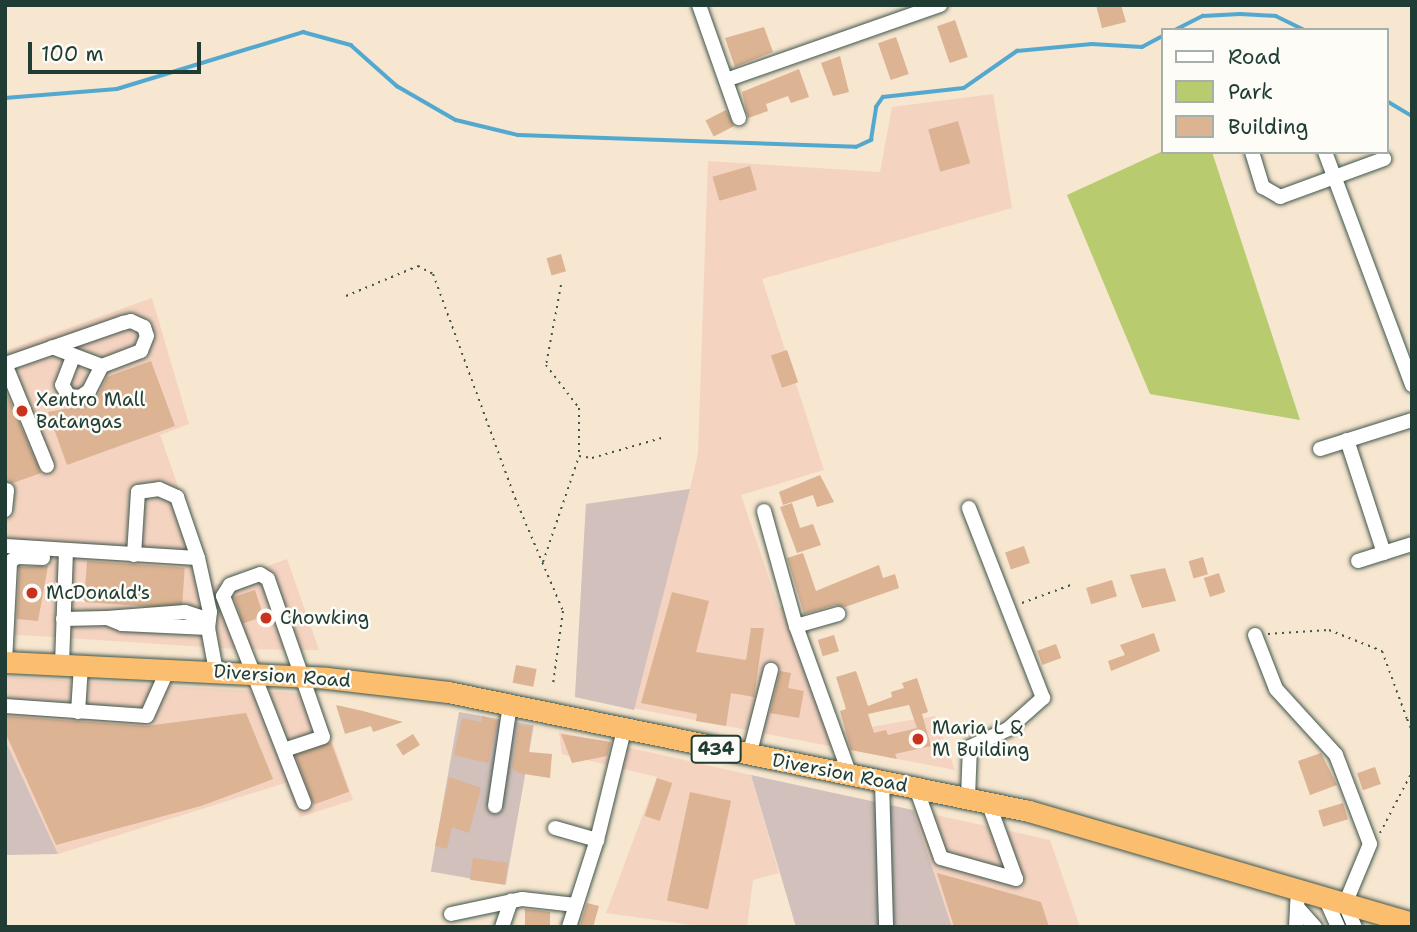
<!DOCTYPE html>
<html>
<head>
<meta charset="utf-8">
<style>
  body { margin:0 }
  #map { position:relative; width:1417px; height:932px; overflow:hidden; background:#f7e6d0; font-family:"Shantell Sans",sans-serif }
  div>[style] { position:absolute }
  .built>* { inset:0; background:#f5d3c1 }
  .industrial>* { inset:0; background:#d1c0bc; transform-origin:0 0 }
  .green>* { inset:0; background:#b8cb6e }
  .stream>* { height:3.5px; margin:-1.75px; padding:0 1.75px; transform-origin:1.75px; border-radius:1.75px; background:#53a8cf }
  .building>* { inset:0; background:#dcb393; transform-origin:0 0 }
  .path>* { height:2px; margin-top:-1px; transform-origin:0; background:repeating-linear-gradient(90deg,#3f564b 0 2px,transparent 0 7px) }
  .roads { filter:drop-shadow(0 0 2px #3f564b) drop-shadow(0 0 2px #3f564b) }
  .minor>* { height:14px; margin:-7px; padding:0 7px; transform-origin:7px; border-radius:7px; background:#fff }
  .highway>* { height:21px; margin:-10.5px; padding:0 10.5px; transform-origin:10.5px; border-radius:10.5px; background:#fbbd6e }
  .dots>* { width:19px; height:19px; translate:-50% -50%; box-sizing:border-box; border:4px solid #fdfcf7; border-radius:50% }
  span { translate:-50% -50%; white-space:nowrap; text-align:center; line-height:1.15; -webkit-text-stroke:5px #fdfcf7; paint-order:stroke }
  .shield-label span { padding:2px 5px; background:#fdfcf7; border:2px solid; border-radius:5px; -webkit-text-stroke-width:0 }
  .shield-label { font-size:18px; color:#1f3d34; font-weight:700 }
  .poi-label { font-size:19px; color:#1f3d34 }
  .left { translate:0 -50%; text-align:left }
  .street-label { font-size:19px; color:#1f3d34 }
  .frame { position:absolute; inset:0; border:7px solid #1f3d34; pointer-events:none }
  .legend { position:absolute; left:1161px; top:28px; width:228px; height:126px; box-sizing:border-box; background:#fdfcf7; border:2px solid #a4b0a9; margin:0; padding:9px 12px; list-style:none; font-size:21px; color:#1f3d34 }
  .legend li { display:flex; align-items:center; gap:14px; height:35px }
  .legend b { width:35px; border:2px solid #a4b0a9 }
  .scale { position:absolute; left:28px; top:42px; width:173px; height:32px; box-sizing:border-box; border:4px solid #1f3d34; border-top:0; padding-left:9px; font-size:21px; line-height:24px; white-space:nowrap; color:#1f3d34; -webkit-text-stroke:5px #fdfcf7; paint-order:stroke }
</style>
</head>
<body>
<div id="map">
  <div class="built">
    <div style="clip-path:polygon(993px 94px,1012px 208px,762px 279px,824px 470px,741px 495px,779px 608px,787px 605px,835px 733px,935px 716px,955px 770px,575px 697px,586px 504px,690px 489px,698px 453px,708px 161px,880px 172px,892px 107px)"></div>
    <div style="clip-path:polygon(152px 298px,189px 424px,160px 435px,213px 586px,287px 559px,319px 650px,236px 649px,5px 634px,5px 351px)"></div>
    <div style="clip-path:polygon(5px 677px,316px 694px,353px 800px,300px 817px,285px 783px,58px 854px,5px 740px)"></div>
    <div style="clip-path:polygon(559px 732px,751px 775px,779px 873px,753px 880px,747px 927px,707px 927px,606px 913px,657px 777px,562px 754px)"></div>
    <div style="clip-path:polygon(913px 810px,1050px 840px,1080px 927px,952px 927px)"></div>
  </div>
  <div class="industrial">
    <div style="clip-path:polygon(690px 489px,634px 710px,575px 697px,586px 504px)"></div>
    <div style="left:459px;top:712px;width:76px;height:162px;rotate:10deg"></div>
    <div style="clip-path:polygon(5px 740px,58px 854px,5px 855px)"></div>
    <div style="clip-path:polygon(751px 775px,913px 810px,952px 927px,796px 927px)"></div>
  </div>
  <div class="green">
    <div style="clip-path:polygon(1163px 151px,1212px 152px,1300px 420px,1150px 394px,1067px 195px)"></div>
  </div>
  <div class="stream">
    <div style="left:1175px;top:30px;width:31px;rotate:-27deg"></div>
    <div style="left:1203px;top:16px;width:37px;rotate:-3deg"></div>
    <div style="left:1240px;top:14px;width:36px;rotate:3deg"></div>
    <div style="left:1276px;top:16px;width:32px;rotate:26deg"></div>
    <div style="left:5px;top:98px;width:112px;rotate:-4.6deg"></div>
    <div style="left:117px;top:89px;width:195px;rotate:-17deg"></div>
    <div style="left:303px;top:32px;width:50px;rotate:15.2deg"></div>
    <div style="left:351px;top:45px;width:62px;rotate:41.7deg"></div>
    <div style="left:397px;top:86px;width:68px;rotate:30deg"></div>
    <div style="left:456px;top:120px;width:64px;rotate:13.6deg"></div>
    <div style="left:518px;top:135px;width:338px;rotate:2deg"></div>
    <div style="left:856px;top:147px;width:17px;rotate:-25deg"></div>
    <div style="left:871px;top:140px;width:33px;rotate:-81deg"></div>
    <div style="left:876px;top:107px;width:12px;rotate:-55deg"></div>
    <div style="left:883px;top:97px;width:81px;rotate:-6.3deg"></div>
    <div style="left:964px;top:88px;width:65px;rotate:-34.9deg"></div>
    <div style="left:1017px;top:51px;width:75px;rotate:-5.3deg"></div>
    <div style="left:1092px;top:44px;width:50px;rotate:3.4deg"></div>
    <div style="left:1142px;top:47px;width:24px;rotate:-28deg"></div>
    <div style="left:1387px;top:101px;width:29px;rotate:31deg"></div>
  </div>
  <div class="building">
    <div style="clip-path:polygon(1096px 5px,1121px 5px,1126px 22px,1102px 28px)"></div>
    <div style="left:955px;top:20px;width:39px;height:19px;rotate:71deg"></div>
    <div style="clip-path:polygon(764px 27px,773px 52px,735px 67px,725px 38px)"></div>
    <div style="left:896px;top:37px;width:39px;height:19px;rotate:71deg"></div>
    <div style="clip-path:polygon(840px 56px,849px 92px,833px 96px,821px 63px)"></div>
    <div style="clip-path:polygon(799px 69px,809px 97px,791px 103px,788px 96px,766px 104px,768px 111px,748px 118px,742px 92px)"></div>
    <div style="left:726px;top:110px;width:18px;height:23px;rotate:63deg"></div>
    <div style="left:958px;top:121px;width:44px;height:31px;rotate:74deg"></div>
    <div style="left:750px;top:166px;width:25px;height:39px;rotate:74deg"></div>
    <div style="left:561px;top:254px;width:18px;height:15px;rotate:74deg"></div>
    <div style="left:787px;top:350px;width:34px;height:17px;rotate:71deg"></div>
    <div style="clip-path:polygon(151px 361px,175px 426px,67px 465px,48px 412px,85px 405px,99px 394px,107px 377px)"></div>
    <div style="clip-path:polygon(5px 390px,41px 473px,13px 483px,5px 481px)"></div>
    <div style="clip-path:polygon(820px 475px,834px 502px,817px 507px,813px 495px,783px 505px,779px 492px)"></div>
    <div style="clip-path:polygon(792px 503px,800px 528px,813px 524px,821px 545px,797px 553px,780px 507px)"></div>
    <div style="left:1024px;top:546px;width:18px;height:20px;rotate:71deg"></div>
    <div style="clip-path:polygon(803px 553px,816px 591px,879px 565px,883px 578px,895px 574px,899px 588px,845px 607px,835px 605px,804px 614px,787px 558px)"></div>
    <div style="left:1203px;top:557px;width:18px;height:15px;rotate:74deg"></div>
    <div style="left:87px;top:561px;width:98px;height:41px;rotate:4deg"></div>
    <div style="clip-path:polygon(48px 566px,38px 621px,17px 619px,19px 567px)"></div>
    <div style="clip-path:polygon(1165px 568px,1176px 601px,1142px 608px,1130px 575px)"></div>
    <div style="left:1219px;top:573px;width:20px;height:16px;rotate:72deg"></div>
    <div style="left:1112px;top:580px;width:17px;height:27px;rotate:73deg"></div>
    <div style="left:255px;top:590px;width:28px;height:22px;rotate:72deg"></div>
    <div style="clip-path:polygon(672px 592px,709px 601px,696px 652px,746px 660px,751px 628px,764px 628px,754px 697px,731px 693px,726px 726px,696px 721px,697px 714px,641px 703px)"></div>
    <div style="clip-path:polygon(1154px 633px,1160px 651px,1111px 671px,1108px 661px,1125px 655px,1120px 645px)"></div>
    <div style="left:834px;top:635px;width:17px;height:17px;rotate:73deg"></div>
    <div style="left:1056px;top:644px;width:15px;height:20px;rotate:70deg"></div>
    <div style="left:516px;top:665px;width:21px;height:18px;rotate:11deg"></div>
    <div style="clip-path:polygon(780px 671px,791px 673px,788px 688px,804px 691px,799px 718px,770px 713px)"></div>
    <div style="clip-path:polygon(evenodd,856px 671px,868px 706px,892px 697px,891px 692px,904px 688px,902px 683px,917px 678px,928px 712px,922px 714px,931px 746px,895px 754px,897px 759px,851px 750px,840px 711px,846px 709px,836px 677px,856px 671px,909px 705px,917px 728px,888px 735px,886px 730px,874px 733px,868px 714px,909px 705px)"></div>
    <div style="clip-path:polygon(336px 705px,363px 711px,403px 722px,373px 732px,371px 726px,345px 734px)"></div>
    <div style="clip-path:polygon(246px 713px,273px 779px,201px 806px,56px 845px,5px 732px,5px 716px,146px 726px)"></div>
    <div style="clip-path:polygon(483px 716px,498px 721px,488px 763px,454px 755px,462px 718px,481px 722px)"></div>
    <div style="clip-path:polygon(518px 725px,532px 727px,529px 752px,552px 754px,550px 778px,518px 773px,512px 768px)"></div>
    <div style="left:413px;top:734px;width:13px;height:20px;rotate:58deg"></div>
    <div style="clip-path:polygon(561px 734px,611px 742px,607px 756px,572px 763px)"></div>
    <div style="left:331px;top:742px;width:53px;height:38px;rotate:70deg"></div>
    <div style="clip-path:polygon(1321px 753px,1337px 785px,1310px 795px,1298px 761px)"></div>
    <div style="left:1375px;top:767px;width:18px;height:19px;rotate:71deg"></div>
    <div style="clip-path:polygon(449px 777px,481px 788px,469px 833px,452px 827px,447px 849px,435px 846px)"></div>
    <div style="left:657px;top:778px;width:16px;height:40px;rotate:18deg"></div>
    <div style="left:690px;top:792px;width:42px;height:111px;rotate:12deg"></div>
    <div style="left:1343px;top:803px;width:17px;height:26px;rotate:73deg"></div>
    <div style="left:473px;top:858px;width:35px;height:22px;rotate:8deg"></div>
    <div style="clip-path:polygon(937px 873px,1041px 902px,1049px 927px,954px 927px)"></div>
    <div style="clip-path:polygon(587px 903px,599px 906px,593px 927px,580px 925px)"></div>
    <div style="clip-path:polygon(525px 909px,550px 912px,550px 927px,525px 927px)"></div>
  </div>
  <div class="path">
    <div style="left:561px;top:285px;width:81px;rotate:100.6deg"></div>
    <div style="left:546px;top:365px;width:54px;rotate:52.5deg"></div>
    <div style="left:579px;top:408px;width:47px;rotate:90deg"></div>
    <div style="left:346px;top:296px;width:78px;rotate:-22.6deg"></div>
    <div style="left:418px;top:266px;width:17px;rotate:28deg"></div>
    <div style="left:433px;top:274px;width:239px;rotate:69.9deg"></div>
    <div style="left:515px;top:498px;width:123px;rotate:67deg"></div>
    <div style="left:563px;top:611px;width:74px;rotate:97.8deg"></div>
    <div style="left:543px;top:562px;width:112px;rotate:-71.2deg"></div>
    <div style="left:579px;top:456px;width:13px;rotate:9deg"></div>
    <div style="left:592px;top:458px;width:76px;rotate:-16deg"></div>
    <div style="left:1022px;top:603px;width:52px;rotate:-20.2deg"></div>
    <div style="left:1268px;top:634px;width:61px;rotate:-3.8deg"></div>
    <div style="left:1329px;top:630px;width:57px;rotate:21.6deg"></div>
    <div style="left:1382px;top:651px;width:72px;rotate:69.8deg"></div>
    <div style="left:1412px;top:718px;width:5px;rotate:169deg"></div>
    <div style="left:1407px;top:719px;width:13px;rotate:67deg"></div>
    <div style="left:1380px;top:833px;width:69px;rotate:-62.3deg"></div>
  </div>
  <div class="roads">
    <div class="minor">
      <div style="left:699px;top:5px;width:120px;rotate:70.5deg"></div>
      <div style="left:726px;top:80px;width:227px;rotate:-19.3deg"></div>
      <div style="left:1252px;top:152px;width:37px;rotate:73deg"></div>
      <div style="left:1263px;top:187px;width:20px;rotate:30deg"></div>
      <div style="left:1280px;top:197px;width:111px;rotate:-20.1deg"></div>
      <div style="left:1325px;top:152px;width:249px;rotate:69.5deg"></div>
      <div style="left:73px;top:357px;width:30px;rotate:111deg"></div>
      <div style="left:62px;top:385px;width:13px;rotate:58deg"></div>
      <div style="left:69px;top:396px;width:11px;rotate:5deg"></div>
      <div style="left:80px;top:397px;width:11px;rotate:-34deg"></div>
      <div style="left:89px;top:391px;width:28px;rotate:-63deg"></div>
      <div style="left:8px;top:363px;width:122px;rotate:-19.2deg"></div>
      <div style="left:123px;top:323px;width:8px;rotate:-14deg"></div>
      <div style="left:131px;top:321px;width:14px;rotate:25deg"></div>
      <div style="left:144px;top:327px;width:9px;rotate:72deg"></div>
      <div style="left:147px;top:336px;width:16px;rotate:112deg"></div>
      <div style="left:141px;top:351px;width:42px;rotate:159deg"></div>
      <div style="left:102px;top:366px;width:53px;rotate:-159.2deg"></div>
      <div style="left:5px;top:364px;width:110px;rotate:67.6deg"></div>
      <div style="left:1347px;top:440px;width:119px;rotate:71.9deg"></div>
      <div style="left:1320px;top:449px;width:96px;rotate:-17.5deg"></div>
      <div style="left:5px;top:510px;width:20px;rotate:-84deg"></div>
      <div style="left:764px;top:511px;width:119px;rotate:74.5deg"></div>
      <div style="left:796px;top:626px;width:158px;rotate:70.1deg"></div>
      <div style="left:5px;top:546px;width:193px;rotate:3.6deg"></div>
      <div style="left:198px;top:558px;width:55px;rotate:77.5deg"></div>
      <div style="left:210px;top:612px;width:16px;rotate:97deg"></div>
      <div style="left:208px;top:628px;width:86px;rotate:-177.3deg"></div>
      <div style="left:122px;top:624px;width:16px;rotate:-158deg"></div>
      <div style="left:107px;top:618px;width:44px;rotate:178.7deg"></div>
      <div style="left:134px;top:555px;width:63px;rotate:-86.4deg"></div>
      <div style="left:138px;top:492px;width:21px;rotate:-8deg"></div>
      <div style="left:159px;top:489px;width:20px;rotate:24deg"></div>
      <div style="left:177px;top:497px;width:65px;rotate:71deg"></div>
      <div style="left:1358px;top:561px;width:57px;rotate:-17.5deg"></div>
      <div style="left:107px;top:618px;width:78px;rotate:-4.4deg"></div>
      <div style="left:185px;top:612px;width:16px;rotate:18deg"></div>
      <div style="left:200px;top:617px;width:14px;rotate:54deg"></div>
      <div style="left:208px;top:628px;width:44px;rotate:79.5deg"></div>
      <div style="left:796px;top:626px;width:44px;rotate:-15.9deg"></div>
      <div style="left:1255px;top:635px;width:58px;rotate:68.7deg"></div>
      <div style="left:1276px;top:689px;width:89px;rotate:47.7deg"></div>
      <div style="left:1336px;top:755px;width:95px;rotate:69.1deg"></div>
      <div style="left:1370px;top:844px;width:65px;rotate:112.6deg"></div>
      <div style="left:1345px;top:904px;width:25px;rotate:67deg"></div>
      <div style="left:5px;top:662px;width:100px;rotate:-87.1deg"></div>
      <div style="left:10px;top:562px;width:9px;rotate:-36deg"></div>
      <div style="left:17px;top:557px;width:26px;rotate:2deg"></div>
      <div style="left:62px;top:665px;width:114px;rotate:-88deg"></div>
      <div style="left:5px;top:706px;width:142px;rotate:4deg"></div>
      <div style="left:147px;top:716px;width:51px;rotate:-65.9deg"></div>
      <div style="left:78px;top:712px;width:46px;rotate:-86.3deg"></div>
      <div style="left:284px;top:750px;width:41px;rotate:-18.4deg"></div>
      <div style="left:323px;top:737px;width:167px;rotate:-109.2deg"></div>
      <div style="left:268px;top:579px;width:9px;rotate:-148deg"></div>
      <div style="left:260px;top:574px;width:32px;rotate:160deg"></div>
      <div style="left:230px;top:585px;width:13px;rotate:122deg"></div>
      <div style="left:223px;top:596px;width:222px;rotate:68.6deg"></div>
      <div style="left:749px;top:756px;width:89px;rotate:-75.7deg"></div>
      <div style="left:882px;top:781px;width:146px;rotate:88.4deg"></div>
      <div style="left:916px;top:788px;width:74px;rotate:70.3deg"></div>
      <div style="left:941px;top:858px;width:78px;rotate:15.6deg"></div>
      <div style="left:1016px;top:879px;width:82px;rotate:-110deg"></div>
      <div style="left:968px;top:798px;width:51px;rotate:-87.8deg"></div>
      <div style="left:970px;top:747px;width:42px;rotate:-25.3deg"></div>
      <div style="left:1008px;top:729px;width:47px;rotate:-41.5deg"></div>
      <div style="left:1043px;top:698px;width:204px;rotate:-111.3deg"></div>
      <div style="left:495px;top:806px;width:103px;rotate:-81.6deg"></div>
      <div style="left:555px;top:828px;width:44px;rotate:15.9deg"></div>
      <div style="left:1326px;top:900px;width:30px;rotate:66deg"></div>
      <div style="left:1297px;top:907px;width:27px;rotate:48deg"></div>
      <div style="left:451px;top:914px;width:73px;rotate:-11.9deg"></div>
      <div style="left:522px;top:899px;width:54px;rotate:6.3deg"></div>
      <div style="left:502px;top:927px;width:28px;rotate:-71deg"></div>
      <div style="left:569px;top:927px;width:91px;rotate:-72.2deg"></div>
      <div style="left:597px;top:840px;width:113px;rotate:-76.2deg"></div>
      <div style="left:1296px;top:927px;width:36px;rotate:-87deg"></div>
    </div>
    <div class="highway">
      <div style="left:5px;top:662px;width:322px;rotate:2.8deg"></div>
      <div style="left:327px;top:678px;width:122px;rotate:6.6deg"></div>
      <div style="left:448px;top:692px;width:593px;rotate:11.58deg"></div>
      <div style="left:1029px;top:811px;width:399px;rotate:16.3deg"></div>
    </div>
  </div>
  <div class="dots">
    <div style="left:22px;top:411px;background:#c8321e"></div>
    <div style="left:32px;top:593px;background:#c8321e"></div>
    <div style="left:266px;top:618px;background:#c8321e"></div>
    <div style="left:918px;top:739px;background:#c8321e"></div>
  </div>
  <div class="shield-label">
    <span style="left:716px;top:749px">434</span>
  </div>
  <div class="poi-label">
    <span class="left" style="left:36px;top:411px">Xentro Mall<br>Batangas</span>
    <span class="left" style="left:46px;top:593px">McDonald's</span>
    <span class="left" style="left:280px;top:618px">Chowking</span>
    <span class="left" style="left:932px;top:739px">Maria L &amp;<br>M Building</span>
  </div>
  <div class="street-label">
    <span style="left:282px;top:676px;rotate:4deg">Diversion Road</span>
    <span style="left:840px;top:773px;rotate:11deg">Diversion Road</span>
  </div>
  <div class="frame"></div>
  <ul class="legend">
  <li><b style="height:9px;background:#fff"></b>Road</li>
  <li><b style="height:19px;background:#b8cb6e"></b>Park</li>
  <li><b style="height:19px;background:#dcb393"></b>Building</li>
  </ul>
  <div class="scale">100 m</div>
</div>
</body>
</html>
